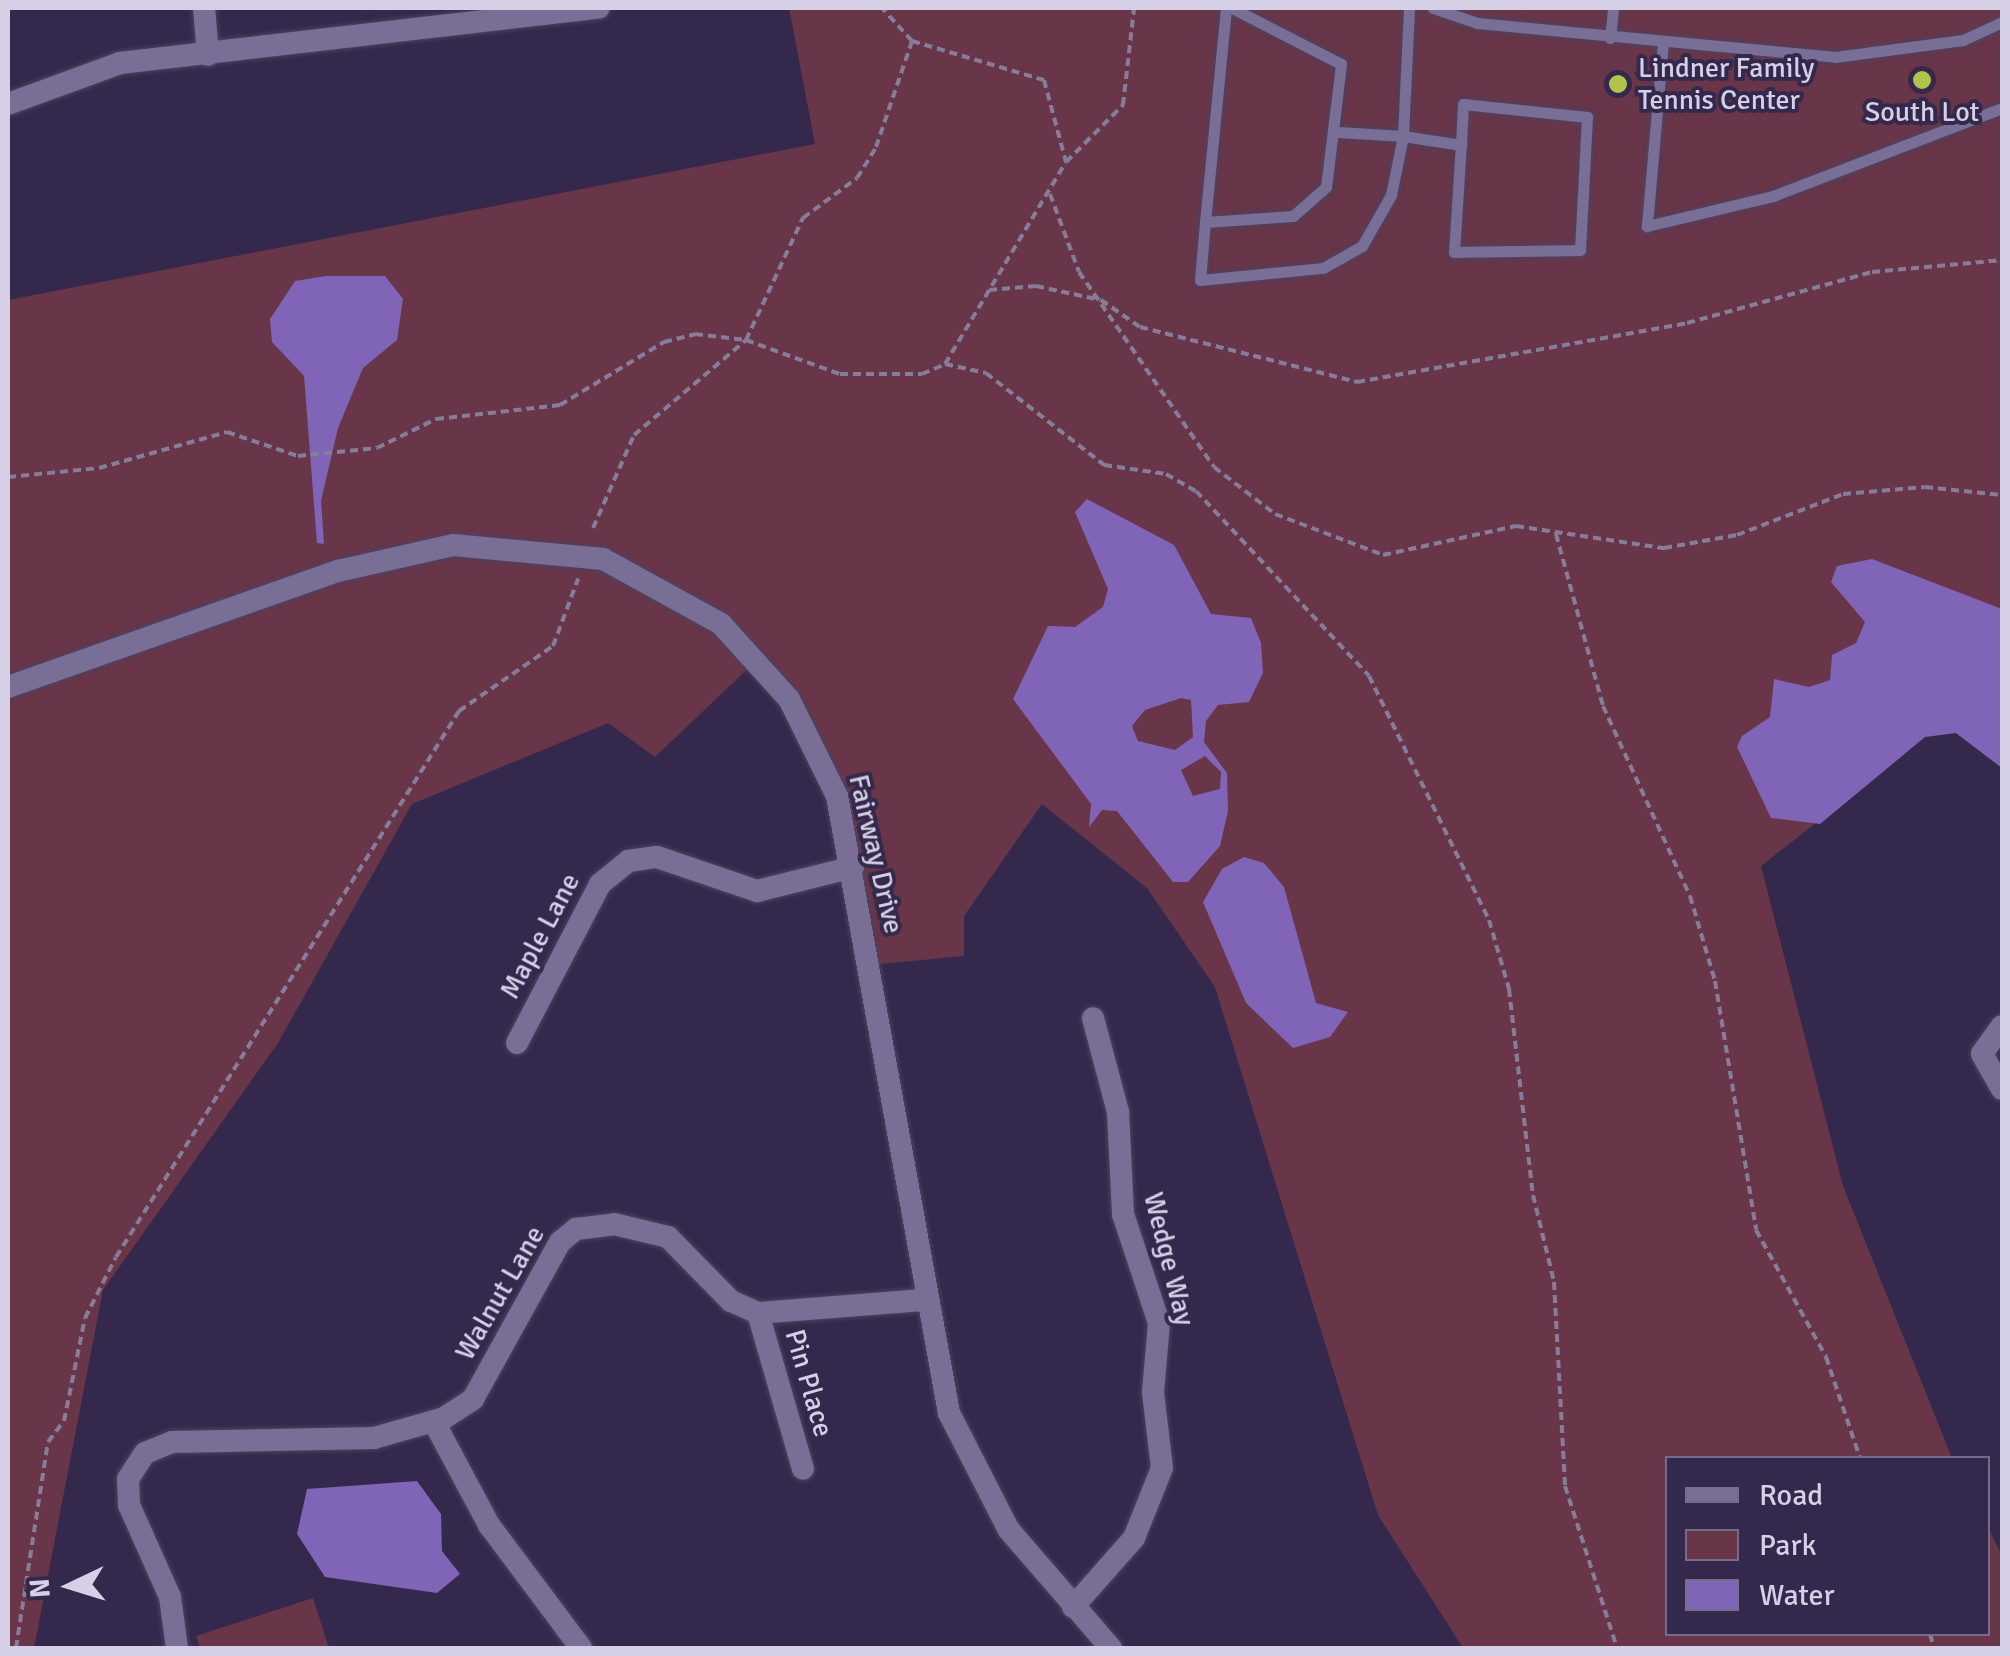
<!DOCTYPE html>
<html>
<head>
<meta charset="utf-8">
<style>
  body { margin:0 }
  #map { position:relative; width:2010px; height:1656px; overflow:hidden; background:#34294c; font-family:Signika,sans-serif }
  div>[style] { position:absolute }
  .green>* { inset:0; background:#693549 }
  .water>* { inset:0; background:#7f64b8 }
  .path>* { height:4px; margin-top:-2px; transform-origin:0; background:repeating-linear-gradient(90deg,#857d9a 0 8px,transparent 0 13px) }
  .roads { filter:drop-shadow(0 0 2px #4c4360) drop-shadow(0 0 2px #4c4360) }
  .service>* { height:11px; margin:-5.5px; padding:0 5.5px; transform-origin:5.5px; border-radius:5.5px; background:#796e96 }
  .minor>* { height:22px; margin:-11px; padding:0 11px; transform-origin:11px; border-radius:11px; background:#796e96 }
  .dots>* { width:28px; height:28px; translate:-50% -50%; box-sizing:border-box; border:5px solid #34294c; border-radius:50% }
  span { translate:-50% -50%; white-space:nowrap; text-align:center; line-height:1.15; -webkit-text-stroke:8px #34294c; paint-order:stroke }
  .poi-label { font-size:28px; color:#d5d0e6 }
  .left { translate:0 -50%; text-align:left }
  .street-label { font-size:28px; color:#d5d0e6 }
  .frame { position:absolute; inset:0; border:10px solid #d5d0e6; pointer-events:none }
  .legend { position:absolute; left:1665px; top:1456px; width:325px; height:180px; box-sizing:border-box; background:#34294c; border:2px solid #746c8a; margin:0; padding:12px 18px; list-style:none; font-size:30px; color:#d5d0e6 }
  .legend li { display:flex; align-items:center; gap:20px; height:50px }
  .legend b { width:50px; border:2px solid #746c8a }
  .north { position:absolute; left:20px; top:1536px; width:100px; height:100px; -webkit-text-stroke:8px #34294c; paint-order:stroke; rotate:266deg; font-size:28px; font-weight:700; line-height:40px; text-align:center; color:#d5d0e6 }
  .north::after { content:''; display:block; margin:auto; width:35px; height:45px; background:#d5d0e6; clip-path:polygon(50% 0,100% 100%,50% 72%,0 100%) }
</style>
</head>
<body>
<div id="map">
  <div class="green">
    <div style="clip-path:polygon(789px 8px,2002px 8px,2002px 768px,1956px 733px,1925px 737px,1761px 866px,1843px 1186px,1952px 1458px,1668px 1458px,1668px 1634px,1988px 1634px,1988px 1527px,2002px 1556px,2002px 1648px,1463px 1648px,1378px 1515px,1215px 987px,1147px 888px,1042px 804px,964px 916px,964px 956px,870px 965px,844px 822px,758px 659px,655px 757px,608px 723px,412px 804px,278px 1043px,103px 1290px,34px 1648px,8px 1648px,8px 300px,815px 144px)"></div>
    <div style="clip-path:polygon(313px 1598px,329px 1648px,200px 1648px,196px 1636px)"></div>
  </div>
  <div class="water">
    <div style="clip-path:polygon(326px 276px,385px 276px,403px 299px,397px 340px,363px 368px,338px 428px,321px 501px,324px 544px,317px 543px,304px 376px,272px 342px,270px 319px,295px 281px)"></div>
    <div style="clip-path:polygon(evenodd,1087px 499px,1174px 545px,1211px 614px,1251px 618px,1261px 643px,1263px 673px,1249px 702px,1218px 705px,1206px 721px,1204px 742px,1227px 773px,1228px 811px,1220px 846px,1188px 882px,1173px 882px,1117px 811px,1102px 810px,1089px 827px,1091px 804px,1013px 699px,1048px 626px,1075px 627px,1103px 607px,1108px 589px,1075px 512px,1087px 499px,1181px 698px,1191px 700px,1193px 737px,1175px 750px,1138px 741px,1132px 726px,1145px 710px,1181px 698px,1087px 499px,1205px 756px,1221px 772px,1220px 789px,1193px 796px,1181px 770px,1205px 756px)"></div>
    <div style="clip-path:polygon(1872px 559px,2002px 609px,2002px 768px,1956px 733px,1925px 737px,1820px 824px,1771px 818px,1737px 747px,1742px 736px,1770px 717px,1774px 679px,1809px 687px,1830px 680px,1832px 655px,1856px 643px,1865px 622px,1831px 582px,1837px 566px)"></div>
    <div style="clip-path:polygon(1244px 857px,1264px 863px,1284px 887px,1316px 1003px,1348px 1012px,1330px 1037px,1293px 1048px,1246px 1003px,1203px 902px,1222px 869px)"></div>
    <div style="clip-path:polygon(417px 1481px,441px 1514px,442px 1551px,460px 1574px,437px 1593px,325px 1577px,297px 1534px,307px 1489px)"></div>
  </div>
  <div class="path">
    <div style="left:912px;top:41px;width:138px;rotate:16.5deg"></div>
    <div style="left:1044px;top:80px;width:85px;rotate:75deg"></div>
    <div style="left:1050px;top:194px;width:83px;rotate:69.6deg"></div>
    <div style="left:1079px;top:272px;width:237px;rotate:55.3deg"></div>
    <div style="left:1214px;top:467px;width:77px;rotate:37.6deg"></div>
    <div style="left:1275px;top:514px;width:116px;rotate:20.8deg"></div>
    <div style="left:1383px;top:555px;width:136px;rotate:-12.3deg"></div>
    <div style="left:1516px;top:526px;width:150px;rotate:8.5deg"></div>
    <div style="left:1664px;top:548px;width:74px;rotate:-10.1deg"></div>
    <div style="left:1737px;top:535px;width:114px;rotate:-21.1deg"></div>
    <div style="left:1843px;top:494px;width:82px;rotate:-4.9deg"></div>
    <div style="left:1925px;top:487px;width:77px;rotate:5.9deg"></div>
    <div style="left:989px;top:290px;width:47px;rotate:-4.9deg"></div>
    <div style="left:1036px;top:286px;width:66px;rotate:12.2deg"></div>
    <div style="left:1101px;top:300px;width:47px;rotate:34.7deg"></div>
    <div style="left:1140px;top:327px;width:224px;rotate:14.2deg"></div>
    <div style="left:1357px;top:382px;width:335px;rotate:-10.1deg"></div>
    <div style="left:1687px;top:323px;width:192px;rotate:-15.4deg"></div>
    <div style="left:1872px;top:272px;width:131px;rotate:-5.3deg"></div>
    <div style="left:945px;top:364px;width:42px;rotate:12.4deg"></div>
    <div style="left:986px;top:373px;width:150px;rotate:37.9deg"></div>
    <div style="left:1104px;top:465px;width:63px;rotate:8.3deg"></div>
    <div style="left:1166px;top:474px;width:34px;rotate:30deg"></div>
    <div style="left:1196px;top:491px;width:253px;rotate:46.9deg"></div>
    <div style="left:1369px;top:676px;width:272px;rotate:63.8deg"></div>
    <div style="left:1489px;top:920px;width:72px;rotate:73.8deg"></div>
    <div style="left:1509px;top:989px;width:207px;rotate:83.4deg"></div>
    <div style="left:1533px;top:1195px;width:89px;rotate:76.4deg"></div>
    <div style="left:1554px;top:1282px;width:204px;rotate:86.9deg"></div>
    <div style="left:1565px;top:1486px;width:170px;rotate:72.2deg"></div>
    <div style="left:8px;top:477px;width:91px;rotate:-5.6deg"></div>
    <div style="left:99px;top:468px;width:133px;rotate:-15.7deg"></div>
    <div style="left:227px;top:432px;width:75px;rotate:18.7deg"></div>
    <div style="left:298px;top:456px;width:79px;rotate:-5.8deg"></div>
    <div style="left:377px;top:448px;width:66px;rotate:-26.2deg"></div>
    <div style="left:436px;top:419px;width:125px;rotate:-6.4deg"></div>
    <div style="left:560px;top:405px;width:122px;rotate:-31.2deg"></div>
    <div style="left:664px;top:342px;width:32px;rotate:-14deg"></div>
    <div style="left:695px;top:334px;width:51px;rotate:6.7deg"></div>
    <div style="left:746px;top:340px;width:100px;rotate:19.9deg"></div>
    <div style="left:840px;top:374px;width:82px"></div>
    <div style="left:922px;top:374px;width:25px;rotate:-23deg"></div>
    <div style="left:945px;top:364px;width:235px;rotate:-59.1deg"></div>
    <div style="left:1066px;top:162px;width:81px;rotate:-45deg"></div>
    <div style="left:1123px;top:105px;width:98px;rotate:-83.5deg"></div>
    <div style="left:593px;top:528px;width:102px;rotate:-66.2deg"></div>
    <div style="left:634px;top:435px;width:147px;rotate:-40.3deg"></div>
    <div style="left:746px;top:340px;width:135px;rotate:-65deg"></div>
    <div style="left:803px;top:218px;width:67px;rotate:-36.5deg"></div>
    <div style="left:857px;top:178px;width:36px;rotate:-58deg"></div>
    <div style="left:876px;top:147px;width:112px;rotate:-71.2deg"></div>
    <div style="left:912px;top:41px;width:45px;rotate:-132.3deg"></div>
    <div style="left:1556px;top:534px;width:178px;rotate:74.7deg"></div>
    <div style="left:1603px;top:706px;width:209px;rotate:65.4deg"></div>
    <div style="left:1690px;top:896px;width:89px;rotate:73.6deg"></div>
    <div style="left:1715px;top:981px;width:252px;rotate:80.6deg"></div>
    <div style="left:1756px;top:1230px;width:145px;rotate:61.1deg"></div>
    <div style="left:1826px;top:1357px;width:107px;rotate:71.4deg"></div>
    <div style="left:8px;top:769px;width:33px;rotate:90deg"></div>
    <div style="left:1930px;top:1634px;width:15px;rotate:74deg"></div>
    <div style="left:16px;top:1648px;width:208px;rotate:-81.2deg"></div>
    <div style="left:48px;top:1442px;width:26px;rotate:-53deg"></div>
    <div style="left:64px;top:1421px;width:105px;rotate:-78.5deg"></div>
    <div style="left:85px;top:1318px;width:68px;rotate:-63.1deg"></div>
    <div style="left:116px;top:1257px;width:645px;rotate:-57.86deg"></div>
    <div style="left:459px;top:711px;width:114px;rotate:-34.7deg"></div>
    <div style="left:553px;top:646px;width:72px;rotate:-69.5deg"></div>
  </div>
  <div class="roads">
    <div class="service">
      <div style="left:1226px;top:8px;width:215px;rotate:95.6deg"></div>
      <div style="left:1205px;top:222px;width:88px;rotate:-3.9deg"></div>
      <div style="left:1293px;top:216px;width:44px;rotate:-41.3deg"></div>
      <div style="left:1326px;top:187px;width:124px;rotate:-83deg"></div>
      <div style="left:1341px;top:64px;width:123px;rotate:-152.8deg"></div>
      <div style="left:1433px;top:8px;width:46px;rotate:18.8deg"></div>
      <div style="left:1477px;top:23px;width:360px;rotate:5.4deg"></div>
      <div style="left:1835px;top:57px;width:129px;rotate:-7.6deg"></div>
      <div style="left:1963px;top:40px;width:43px;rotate:-24.8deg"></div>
      <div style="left:1610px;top:38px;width:30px;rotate:-84deg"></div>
      <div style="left:1663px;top:42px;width:185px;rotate:95deg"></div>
      <div style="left:1647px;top:226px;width:130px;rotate:-13.4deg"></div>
      <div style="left:1773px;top:196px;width:245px;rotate:-21deg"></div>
      <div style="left:1338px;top:132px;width:65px;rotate:3.5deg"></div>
      <div style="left:1403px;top:136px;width:128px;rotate:-87.3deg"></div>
      <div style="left:1205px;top:222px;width:58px;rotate:94.9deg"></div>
      <div style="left:1200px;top:280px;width:124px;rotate:-5.6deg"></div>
      <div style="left:1323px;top:268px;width:45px;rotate:-29.4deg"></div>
      <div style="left:1362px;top:246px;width:59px;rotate:-60.4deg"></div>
      <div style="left:1391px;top:195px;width:60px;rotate:-78.5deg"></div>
      <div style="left:1403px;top:136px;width:59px;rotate:8.8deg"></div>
      <div style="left:1461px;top:145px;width:41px;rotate:-87.2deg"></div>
      <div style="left:1463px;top:104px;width:125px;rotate:6deg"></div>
      <div style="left:1587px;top:117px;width:133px;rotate:93deg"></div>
      <div style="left:1580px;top:250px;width:126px;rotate:179.1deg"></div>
      <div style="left:1454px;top:252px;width:107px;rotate:-86.3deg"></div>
    </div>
    <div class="minor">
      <div style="left:204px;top:8px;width:47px;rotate:85.1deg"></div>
      <div style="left:8px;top:104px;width:119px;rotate:-20.1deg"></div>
      <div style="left:120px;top:63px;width:482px;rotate:-6.6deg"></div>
      <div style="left:8px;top:687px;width:350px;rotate:-19.4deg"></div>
      <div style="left:338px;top:571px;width:118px;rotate:-12.7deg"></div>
      <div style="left:453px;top:545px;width:151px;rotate:5.3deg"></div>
      <div style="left:603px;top:559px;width:135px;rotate:28.8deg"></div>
      <div style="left:721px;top:624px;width:101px;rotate:47.8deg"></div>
      <div style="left:789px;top:699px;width:108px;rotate:63.7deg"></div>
      <div style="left:837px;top:796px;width:627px;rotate:79.71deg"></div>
      <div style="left:949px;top:1413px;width:131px;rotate:62.9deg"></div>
      <div style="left:1009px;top:1530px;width:156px;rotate:49.2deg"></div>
      <div style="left:2002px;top:1026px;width:34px;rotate:126deg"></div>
      <div style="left:1982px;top:1054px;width:40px;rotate:60.3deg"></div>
      <div style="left:517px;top:1043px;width:179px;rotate:-62.4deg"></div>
      <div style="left:600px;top:884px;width:36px;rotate:-39deg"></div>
      <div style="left:628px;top:861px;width:29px;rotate:-8deg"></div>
      <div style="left:657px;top:857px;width:106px;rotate:18.8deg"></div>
      <div style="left:757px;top:891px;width:99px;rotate:-14deg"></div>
      <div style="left:758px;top:1313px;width:162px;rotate:73.9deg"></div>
      <div style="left:434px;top:1422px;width:117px;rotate:61.9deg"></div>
      <div style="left:489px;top:1525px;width:154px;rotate:53.2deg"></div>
      <div style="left:1073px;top:1607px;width:92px;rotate:-48.5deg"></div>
      <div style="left:1134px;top:1538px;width:75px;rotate:-68.2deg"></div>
      <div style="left:1162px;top:1468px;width:77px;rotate:-96.8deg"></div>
      <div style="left:1153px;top:1392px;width:69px;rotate:-85deg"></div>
      <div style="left:1159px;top:1323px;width:115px;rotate:-108.3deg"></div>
      <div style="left:1123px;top:1214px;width:102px;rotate:-92.8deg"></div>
      <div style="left:1118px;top:1112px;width:97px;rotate:-104.9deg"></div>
      <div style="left:177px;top:1648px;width:51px;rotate:-97.8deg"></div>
      <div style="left:170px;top:1597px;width:101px;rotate:-114deg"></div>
      <div style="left:129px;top:1505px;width:26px;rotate:-92deg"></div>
      <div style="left:128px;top:1479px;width:31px;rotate:-57deg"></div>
      <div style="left:145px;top:1453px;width:29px;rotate:-22deg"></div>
      <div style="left:172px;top:1442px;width:202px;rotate:-1.1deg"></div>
      <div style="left:374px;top:1438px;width:73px;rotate:-15.9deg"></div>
      <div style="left:444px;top:1418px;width:35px;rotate:-33deg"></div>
      <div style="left:473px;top:1399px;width:179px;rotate:-61deg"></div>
      <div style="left:560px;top:1242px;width:21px;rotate:-39deg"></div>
      <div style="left:576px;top:1229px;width:38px;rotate:-7deg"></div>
      <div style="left:614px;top:1224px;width:56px;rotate:13.5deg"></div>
      <div style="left:668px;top:1237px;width:90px;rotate:45.5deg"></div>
      <div style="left:731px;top:1301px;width:30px;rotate:24deg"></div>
      <div style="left:758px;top:1313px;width:167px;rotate:-4.5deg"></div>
    </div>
  </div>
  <div class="dots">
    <div style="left:1922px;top:80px;background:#b2c34c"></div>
    <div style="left:1618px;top:84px;background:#b2c34c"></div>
  </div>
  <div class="poi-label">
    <span class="left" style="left:1638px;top:84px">Lindner Family<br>Tennis Center</span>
    <span style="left:1922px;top:112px">South Lot</span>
  </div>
  <div class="street-label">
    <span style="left:876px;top:854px;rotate:77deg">Fairway Drive</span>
    <span style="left:540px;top:936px;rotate:-62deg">Maple Lane</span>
    <span style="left:1169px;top:1259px;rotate:76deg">Wedge Way</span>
    <span style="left:500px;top:1293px;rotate:-60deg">Walnut Lane</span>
    <span style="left:809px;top:1383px;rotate:74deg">Pin Place</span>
  </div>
  <div class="frame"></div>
  <ul class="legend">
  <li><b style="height:12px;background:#796e96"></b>Road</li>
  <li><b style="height:28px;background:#693549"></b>Park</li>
  <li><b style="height:28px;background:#7f64b8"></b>Water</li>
  </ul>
  <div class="north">N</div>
</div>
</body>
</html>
